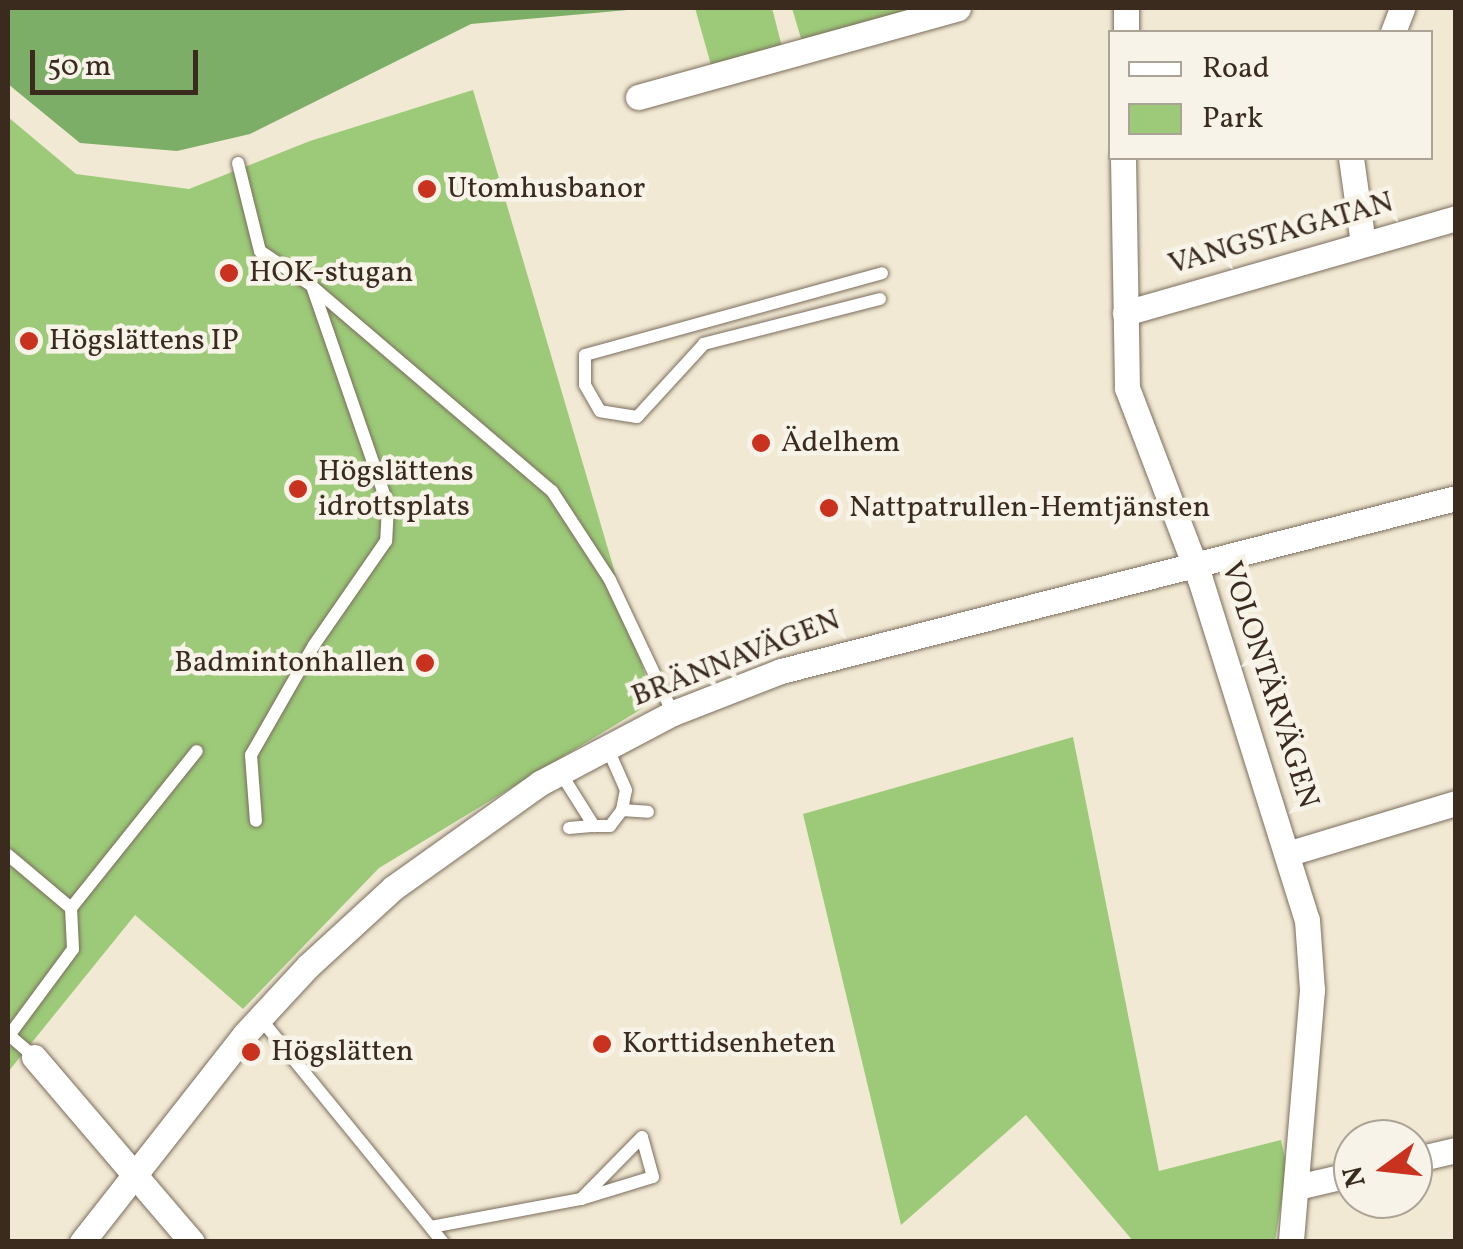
<!DOCTYPE html>
<html>
<head>
<meta charset="utf-8">
<style>
  body { margin:0 }
  #map { position:relative; width:1463px; height:1249px; overflow:hidden; background:#f1e9d3; font-family:Vollkorn,serif }
  div>[style] { position:absolute }
  .green>* { inset:0; background:#9cca78 }
  .forest>* { inset:0; background:#7dae68 }
  .roads { filter:drop-shadow(0 0 2px #7b6d5d) drop-shadow(0 0 2px #7b6d5d) }
  .lane>* { height:12px; margin:-6px; padding:0 6px; transform-origin:6px; border-radius:6px; background:#fff }
  .street>* { height:25px; margin:-12.5px; padding:0 12.5px; transform-origin:12.5px; border-radius:12.5px; background:#fff }
  .dots>* { width:28px; height:28px; translate:-50% -50%; box-sizing:border-box; border:5px solid #f7f3e8; border-radius:50% }
  span { translate:-50% -50%; white-space:nowrap; text-align:center; line-height:1.15; -webkit-text-stroke:9px #f7f3e8; paint-order:stroke }
  .poi-label { font-size:30px; color:#3b2a1e }
  .left { translate:0 -50%; text-align:left }
  .right { translate:-100% -50%; text-align:right }
  .street-label { font-size:30px; color:#3b2a1e }
  .frame { position:absolute; inset:0; border:10px solid #3b2a1e; pointer-events:none }
  .legend { position:absolute; left:1108px; top:30px; width:325px; height:130px; box-sizing:border-box; background:#f7f3e8; border:2px solid #aca397; margin:0; padding:12px 18px; list-style:none; font-size:30px; color:#3b2a1e }
  .legend li { display:flex; align-items:center; gap:20px; height:50px }
  .legend b { width:50px; border:2px solid #aca397 }
  .north { position:absolute; left:1333px; top:1119px; width:100px; height:100px; box-sizing:border-box; background:#f7f3e8; border:2px solid #aca397; border-radius:50%; rotate:255deg; font-size:28px; font-weight:700; line-height:40px; text-align:center; color:#3b2a1e }
  .north::after { content:''; display:block; margin:auto; width:35px; height:45px; background:#c8321e; clip-path:polygon(50% 0,100% 100%,50% 72%,0 100%) }
  .scale { position:absolute; left:30px; top:50px; width:168px; height:45px; box-sizing:border-box; border:5px solid #3b2a1e; border-top:0; padding-left:12px; font-size:30px; line-height:35px; white-space:nowrap; color:#3b2a1e; -webkit-text-stroke:8px #f7f3e8; paint-order:stroke }
</style>
</head>
<body>
<div id="map">
  <div class="green">
    <div style="clip-path:polygon(695px 8px,772px 8px,782px 47px,711px 65px)"></div>
    <div style="clip-path:polygon(792px 8px,919px 8px,802px 42px)"></div>
    <div style="clip-path:polygon(473px 90px,653px 702px,379px 868px,243px 1009px,135px 915px,8px 1072px,8px 117px,76px 174px,189px 189px,310px 141px)"></div>
    <div style="clip-path:polygon(1073px 737px,1159px 1171px,1281px 1140px,1287px 1167px,1275px 1241px,1133px 1241px,1026px 1115px,901px 1225px,803px 814px)"></div>
  </div>
  <div class="forest">
    <div style="clip-path:polygon(8px 8px,650px 8px,471px 24px,250px 134px,177px 151px,80px 143px,8px 84px)"></div>
  </div>
  <div class="roads">
    <div class="lane">
      <div style="left:238px;top:163px;width:91px;rotate:76deg"></div>
      <div style="left:260px;top:251px;width:63px;rotate:33.9deg"></div>
      <div style="left:312px;top:286px;width:233px;rotate:70.9deg"></div>
      <div style="left:388px;top:506px;width:35px;rotate:93deg"></div>
      <div style="left:386px;top:541px;width:126px;rotate:124.7deg"></div>
      <div style="left:314px;top:645px;width:127px;rotate:119.8deg"></div>
      <div style="left:251px;top:755px;width:66px;rotate:85.7deg"></div>
      <div style="left:314px;top:288px;width:313px;rotate:40.5deg"></div>
      <div style="left:552px;top:491px;width:106px;rotate:56.9deg"></div>
      <div style="left:610px;top:580px;width:147px;rotate:64.7deg"></div>
      <div style="left:880px;top:299px;width:182px;rotate:165.7deg"></div>
      <div style="left:704px;top:344px;width:99px;rotate:132.5deg"></div>
      <div style="left:637px;top:417px;width:37px;rotate:-171deg"></div>
      <div style="left:600px;top:411px;width:30px;rotate:-120deg"></div>
      <div style="left:585px;top:385px;width:30px;rotate:-90deg"></div>
      <div style="left:585px;top:355px;width:308px;rotate:-15.4deg"></div>
      <div style="left:560px;top:772px;width:64px;rotate:57.8deg"></div>
      <div style="left:594px;top:826px;width:16px"></div>
      <div style="left:610px;top:826px;width:20px;rotate:-53deg"></div>
      <div style="left:622px;top:810px;width:20px;rotate:-79deg"></div>
      <div style="left:626px;top:790px;width:47px;rotate:-113.8deg"></div>
      <div style="left:622px;top:810px;width:26px;rotate:4deg"></div>
      <div style="left:569px;top:828px;width:25px;rotate:-5deg"></div>
      <div style="left:8px;top:855px;width:82px;rotate:40.1deg"></div>
      <div style="left:260px;top:1018px;width:289px;rotate:50.8deg"></div>
      <div style="left:9px;top:1035px;width:33px;rotate:41deg"></div>
      <div style="left:8px;top:1037px;width:109px;rotate:-53.5deg"></div>
      <div style="left:73px;top:949px;width:41px;rotate:-92.8deg"></div>
      <div style="left:71px;top:908px;width:201px;rotate:-51.3deg"></div>
      <div style="left:431px;top:1227px;width:153px;rotate:-10.6deg"></div>
      <div style="left:581px;top:1199px;width:75px;rotate:-17deg"></div>
      <div style="left:653px;top:1177px;width:41px;rotate:-105.4deg"></div>
      <div style="left:642px;top:1137px;width:87px;rotate:134.5deg"></div>
    </div>
    <div class="street">
      <div style="left:1126px;top:32px;width:24px;rotate:-90deg"></div>
      <div style="left:1393px;top:32px;width:26px;rotate:-69deg"></div>
      <div style="left:638px;top:97px;width:332px;rotate:-15.5deg"></div>
      <div style="left:1123px;top:158px;width:230px;rotate:89deg"></div>
      <div style="left:1127px;top:388px;width:204px;rotate:69.1deg"></div>
      <div style="left:1200px;top:579px;width:357px;rotate:72.6deg"></div>
      <div style="left:1307px;top:920px;width:70px;rotate:85.9deg"></div>
      <div style="left:1312px;top:990px;width:253px;rotate:94.8deg"></div>
      <div style="left:1351px;top:158px;width:86px;rotate:82deg"></div>
      <div style="left:1125px;top:313px;width:344px;rotate:-16deg"></div>
      <div style="left:1290px;top:853px;width:173px;rotate:-16.8deg"></div>
      <div style="left:34px;top:1057px;width:243px;rotate:49.5deg"></div>
      <div style="left:1413px;top:1160px;width:44px;rotate:-13.1deg"></div>
      <div style="left:1297px;top:1187px;width:57px;rotate:-13.1deg"></div>
      <div style="left:82px;top:1242px;width:264px;rotate:-51.9deg"></div>
      <div style="left:245px;top:1034px;width:93px;rotate:-47.2deg"></div>
      <div style="left:308px;top:966px;width:115px;rotate:-42.5deg"></div>
      <div style="left:393px;top:888px;width:181px;rotate:-35.5deg"></div>
      <div style="left:540px;top:783px;width:150px;rotate:-27.8deg"></div>
      <div style="left:673px;top:713px;width:116px;rotate:-21.3deg"></div>
      <div style="left:781px;top:671px;width:697px;rotate:-14.38deg"></div>
    </div>
  </div>
  <div class="dots">
    <div style="left:427px;top:189px;background:#c8321e"></div>
    <div style="left:229px;top:273px;background:#c8321e"></div>
    <div style="left:29px;top:341px;background:#c8321e"></div>
    <div style="left:761px;top:443px;background:#c8321e"></div>
    <div style="left:298px;top:489px;background:#c8321e"></div>
    <div style="left:829px;top:508px;background:#c8321e"></div>
    <div style="left:425px;top:663px;background:#c8321e"></div>
    <div style="left:602px;top:1044px;background:#c8321e"></div>
    <div style="left:251px;top:1052px;background:#c8321e"></div>
  </div>
  <div class="poi-label">
    <span class="left" style="left:447px;top:189px">Utomhusbanor</span>
    <span class="left" style="left:249px;top:273px">HOK-stugan</span>
    <span class="left" style="left:49px;top:341px">Högslättens IP</span>
    <span class="left" style="left:781px;top:443px">Ädelhem</span>
    <span class="left" style="left:318px;top:489px">Högslättens<br>idrottsplats</span>
    <span class="left" style="left:849px;top:508px">Nattpatrullen-Hemtjänsten</span>
    <span class="right" style="left:405px;top:663px">Badmintonhallen</span>
    <span class="left" style="left:622px;top:1044px">Korttidsenheten</span>
    <span class="left" style="left:271px;top:1052px">Högslätten</span>
  </div>
  <div class="street-label">
    <span style="left:1281px;top:234px;rotate:-16deg">VANGSTAGATAN</span>
    <span style="left:736px;top:659px;rotate:-21deg">BRÄNNAVÄGEN</span>
    <span style="left:1269px;top:685px;rotate:72deg">VOLONTÄRVÄGEN</span>
  </div>
  <div class="frame"></div>
  <ul class="legend">
  <li><b style="height:12px;background:#fff"></b>Road</li>
  <li><b style="height:28px;background:#9cca78"></b>Park</li>
  </ul>
  <div class="north">N</div>
  <div class="scale">50 m</div>
</div>
</body>
</html>
